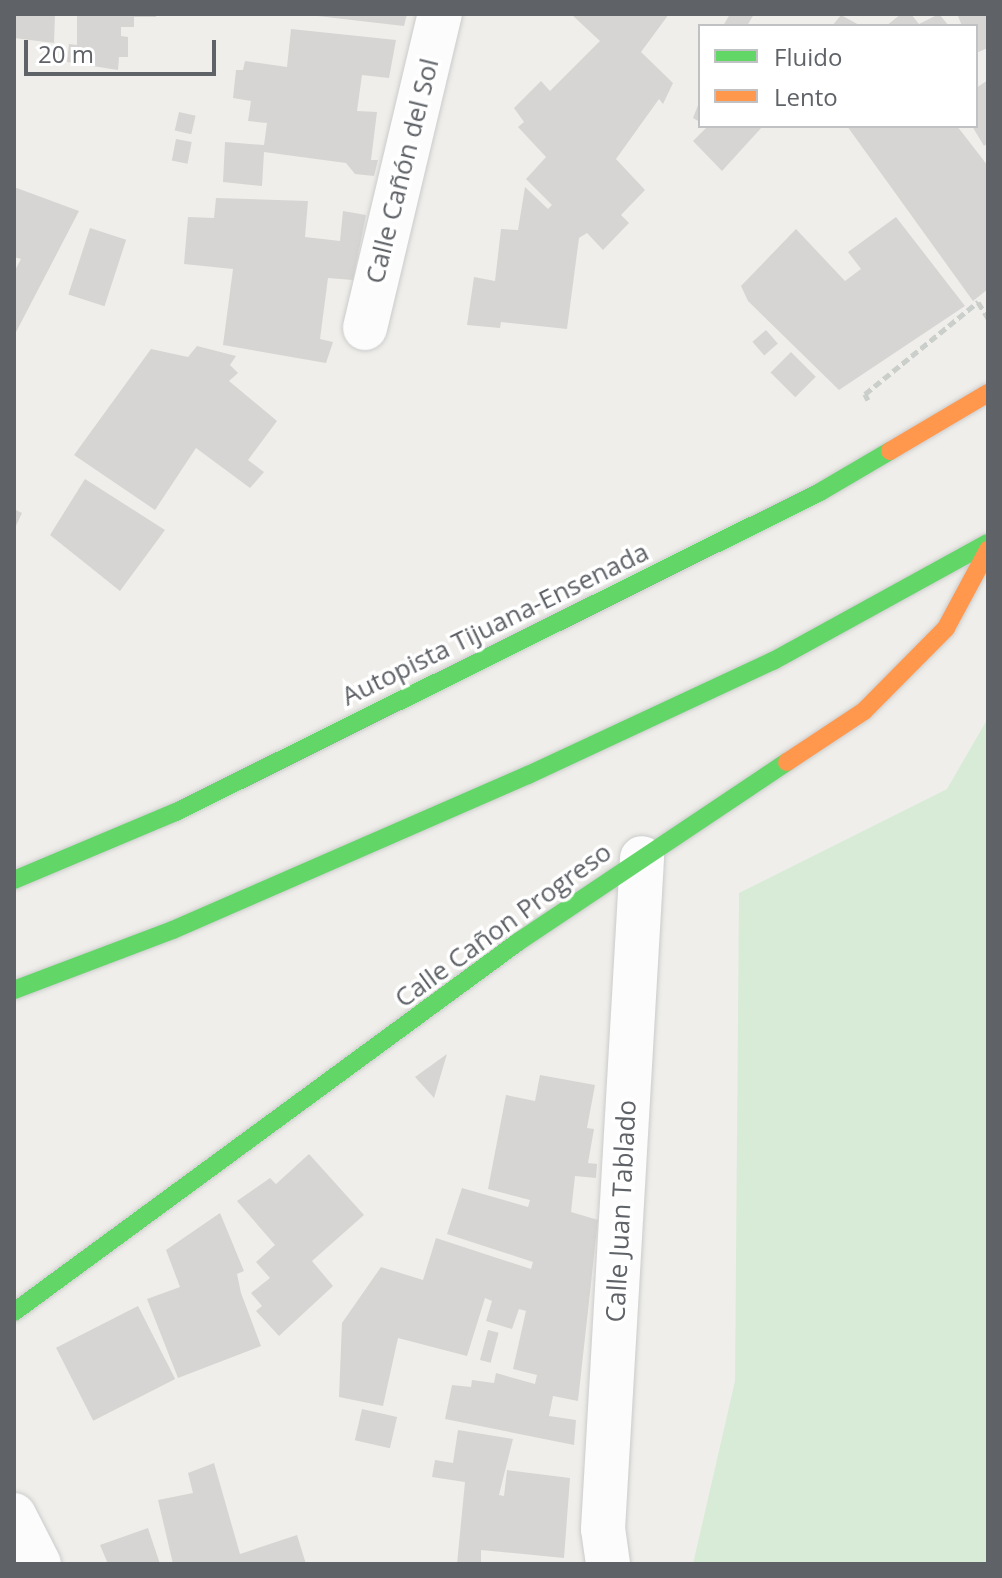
<!DOCTYPE html>
<html>
<head>
<meta charset="utf-8">
<style>
  body { margin:0 }
  #map { position:relative; width:1002px; height:1578px; overflow:hidden; background:#efeeea; font-family:"Open Sans",sans-serif }
  div>[style] { position:absolute }
  .green>* { inset:0; background:#d8ebd6 }
  .building>* { inset:0; background:#d6d5d3; transform-origin:0 0 }
  .path>* { height:5px; margin-top:-2.5px; transform-origin:0; background:repeating-linear-gradient(90deg,#cacfcc 0 8px,transparent 0 12px) }
  .roads { filter:drop-shadow(0 0 2px #cbcccc) drop-shadow(0 0 2px #cbcccc) }
  .street>* { height:44px; margin:-22px; padding:0 22px; transform-origin:22px; border-radius:22px; background:#fdfcfc }
  .fast>* { height:18px; margin:-9px; padding:0 9px; transform-origin:9px; border-radius:9px; background:#63d668 }
  .slow>* { height:18px; margin:-9px; padding:0 9px; transform-origin:9px; border-radius:9px; background:#ff974d }
  span { translate:-50% -50%; white-space:nowrap; text-align:center; line-height:1.15; -webkit-text-stroke:7px #fff; paint-order:stroke }
  .street-label { font-size:26px; color:#5f6368 }
  .frame { position:absolute; inset:0; border:16px solid #5f6368; pointer-events:none }
  .legend { position:absolute; left:698px; top:24px; width:280px; height:104px; box-sizing:border-box; background:#fff; border:2px solid #bfc1c3; margin:0; padding:10px 14px; list-style:none; font-size:24px; color:#5f6368 }
  .legend li { display:flex; align-items:center; gap:16px; height:40px }
  .legend b { width:40px; border:2px solid #bfc1c3 }
  .scale { position:absolute; left:24px; top:40px; width:192px; height:36px; box-sizing:border-box; border:4px solid #5f6368; border-top:0; padding-left:10px; font-size:24px; line-height:28px; white-space:nowrap; color:#5f6368; -webkit-text-stroke:6px #fff; paint-order:stroke }
</style>
</head>
<body>
<div id="map">
  <div class="green">
    <div style="clip-path:polygon(988px 718px,988px 1564px,693px 1564px,735px 1381px,739px 893px,947px 789px)"></div>
  </div>
  <div class="building">
    <div style="clip-path:polygon(14px 14px,55px 14px,54px 43px,14px 38px)"></div>
    <div style="clip-path:polygon(77px 14px,156px 14px,156px 17px,134px 17px,134px 27px,121px 27px,121px 36px,128px 37px,128px 57px,119px 57px,118px 70px,67px 62px,69px 44px,77px 45px)"></div>
    <div style="clip-path:polygon(300px 14px,407px 14px,404px 26px)"></div>
    <div style="clip-path:polygon(571px 14px,669px 14px,641px 52px,673px 83px,663px 104px,659px 99px,616px 159px,645px 190px,621px 215px,629px 223px,603px 250px,587px 233px,579px 238px,567px 329px,501px 322px,500px 328px,467px 325px,474px 277px,495px 281px,501px 229px,518px 230px,525px 187px,548px 209px,552px 205px,526px 179px,546px 157px,518px 127px,524px 122px,514px 108px,541px 81px,550px 91px,600px 41px)"></div>
    <div style="clip-path:polygon(730px 14px,754px 14px,747px 26px,723px 26px)"></div>
    <div style="clip-path:polygon(901px 14px,911px 14px,919px 24px,939px 14px,949px 26px,886px 26px)"></div>
    <div style="clip-path:polygon(964px 14px,988px 14px,988px 48px,976px 53px,976px 26px,962px 26px,958px 16px)"></div>
    <div style="clip-path:polygon(841px 15px,861px 26px,832px 26px)"></div>
    <div style="clip-path:polygon(291px 29px,396px 40px,389px 78px,362px 75px,357px 111px,377px 112px,371px 160px,378px 160px,374px 176px,355px 174px,346px 163px,264px 152px,262px 186px,223px 182px,225px 142px,264px 145px,267px 123px,248px 121px,251px 101px,233px 98px,236px 70px,243px 70px,245px 61px,287px 67px)"></div>
    <div style="clip-path:polygon(988px 80px,988px 143px,984px 146px,972px 126px,976px 126px,976px 88px)"></div>
    <div style="clip-path:polygon(700px 100px,700px 122px,693px 118px)"></div>
    <div style="left:179px;top:112px;width:17px;height:19px;rotate:13deg"></div>
    <div style="clip-path:polygon(708px 126px,763px 126px,722px 171px,693px 141px)"></div>
    <div style="clip-path:polygon(847px 126px,957px 126px,988px 166px,988px 289px,973px 301px)"></div>
    <div style="left:176px;top:139px;width:16px;height:22px;rotate:11deg"></div>
    <div style="clip-path:polygon(14px 187px,79px 211px,14px 336px,14px 272px,21px 259px,14px 257px)"></div>
    <div style="clip-path:polygon(216px 198px,308px 201px,305px 237px,340px 241px,343px 211px,366px 215px,353px 280px,328px 278px,320px 339px,333px 342px,326px 363px,223px 345px,233px 269px,184px 264px,188px 217px,214px 218px)"></div>
    <div style="clip-path:polygon(896px 217px,965px 306px,839px 390px,748px 301px,741px 286px,796px 229px,845px 281px,861px 269px,848px 252px)"></div>
    <div style="left:90px;top:228px;width:38px;height:70px;rotate:18deg"></div>
    <div style="left:766px;top:330px;width:18px;height:18px;rotate:49deg"></div>
    <div style="clip-path:polygon(197px 346px,236px 356px,230px 365px,238px 373px,229px 381px,277px 421px,248px 460px,264px 472px,250px 488px,196px 448px,155px 510px,74px 455px,151px 349px,188px 357px)"></div>
    <div style="left:791px;top:352px;width:35px;height:29px;rotate:45deg"></div>
    <div style="clip-path:polygon(85px 479px,165px 530px,120px 591px,50px 535px)"></div>
    <div style="clip-path:polygon(14px 509px,22px 513px,14px 530px)"></div>
    <div style="clip-path:polygon(447px 1054px,434px 1098px,415px 1077px)"></div>
    <div style="clip-path:polygon(540px 1075px,595px 1085px,587px 1128px,594px 1129px,588px 1163px,597px 1164px,596px 1178px,575px 1176px,571px 1212px,598px 1220px,578px 1401px,553px 1396px,549px 1416px,576px 1420px,574px 1445px,445px 1419px,452px 1385px,471px 1387px,472px 1380px,494px 1383px,496px 1373px,535px 1384px,537px 1375px,513px 1369px,526px 1311px,519px 1309px,512px 1329px,486px 1321px,492px 1301px,485px 1298px,467px 1356px,398px 1338px,383px 1406px,339px 1397px,342px 1323px,381px 1267px,423px 1280px,436px 1238px,531px 1269px,533px 1262px,447px 1234px,462px 1188px,528px 1207px,530px 1200px,488px 1189px,506px 1095px,535px 1101px)"></div>
    <div style="clip-path:polygon(309px 1154px,364px 1215px,312px 1261px,333px 1286px,279px 1336px,256px 1311px,262px 1306px,251px 1293px,270px 1278px,256px 1262px,275px 1245px,237px 1201px,270px 1178px,276px 1184px)"></div>
    <div style="clip-path:polygon(220px 1213px,244px 1271px,237px 1274px,241px 1293px,261px 1346px,178px 1378px,147px 1299px,180px 1287px,166px 1250px)"></div>
    <div style="left:138px;top:1306px;width:82px;height:92px;rotate:63deg"></div>
    <div style="left:488px;top:1330px;width:11px;height:31px;rotate:15deg"></div>
    <div style="left:362px;top:1409px;width:36px;height:32px;rotate:13deg"></div>
    <div style="clip-path:polygon(458px 1430px,513px 1439px,499px 1495px,504px 1496px,507px 1470px,570px 1478px,564px 1558px,481px 1550px,481px 1564px,457px 1564px,465px 1482px,432px 1477px,435px 1460px,453px 1463px)"></div>
    <div style="clip-path:polygon(214px 1463px,240px 1554px,297px 1535px,306px 1564px,173px 1564px,158px 1500px,193px 1493px,188px 1473px)"></div>
    <div style="clip-path:polygon(148px 1528px,160px 1564px,108px 1564px,100px 1545px)"></div>
  </div>
  <div class="path">
    <div style="left:868px;top:400px;width:7px;rotate:-117deg"></div>
    <div style="left:865px;top:394px;width:146px;rotate:-39.2deg"></div>
    <div style="left:978px;top:302px;width:19px;rotate:58deg"></div>
  </div>
  <div class="roads">
    <div class="street">
      <div style="left:365px;top:328px;width:323px;rotate:-76.6deg"></div>
      <div style="left:14px;top:1515px;width:55px;rotate:63deg"></div>
      <div style="left:608px;top:1564px;width:35px;rotate:-98deg"></div>
      <div style="left:603px;top:1529px;width:672px;rotate:-86.67deg"></div>
    </div>
    <div class="fast">
      <div style="left:14px;top:880px;width:176px;rotate:-22.8deg"></div>
      <div style="left:176px;top:812px;width:719px;rotate:-26.42deg"></div>
      <div style="left:820px;top:492px;width:81px;rotate:-30.4deg"></div>
      <div style="left:14px;top:990px;width:170px;rotate:-20.7deg"></div>
      <div style="left:173px;top:930px;width:387px;rotate:-23.6deg"></div>
      <div style="left:528px;top:775px;width:270px;rotate:-25deg"></div>
      <div style="left:773px;top:661px;width:245px;rotate:-28.8deg"></div>
      <div style="left:14px;top:1312px;width:625px;rotate:-36.28deg"></div>
      <div style="left:518px;top:942px;width:324px;rotate:-33.8deg"></div>
    </div>
    <div class="slow">
      <div style="left:890px;top:451px;width:114px;rotate:-30.6deg"></div>
      <div style="left:787px;top:762px;width:92px;rotate:-33.5deg"></div>
      <div style="left:864px;top:711px;width:117px;rotate:-45.3deg"></div>
      <div style="left:946px;top:628px;width:89px;rotate:-61.7deg"></div>
    </div>
  </div>
  <div class="street-label">
    <span style="left:402px;top:171px;rotate:-76deg">Calle Cañón del Sol</span>
    <span style="left:495px;top:624px;rotate:-26deg">Autopista Tijuana-Ensenada</span>
    <span style="left:503px;top:925px;rotate:-36deg">Calle Cañon Progreso</span>
    <span style="left:621px;top:1211px;rotate:-87deg">Calle Juan Tablado</span>
  </div>
  <div class="frame"></div>
  <ul class="legend">
  <li><b style="height:10px;background:#63d668"></b>Fluido</li>
  <li><b style="height:10px;background:#ff974d"></b>Lento</li>
  </ul>
  <div class="scale">20 m</div>
</div>
</body>
</html>
